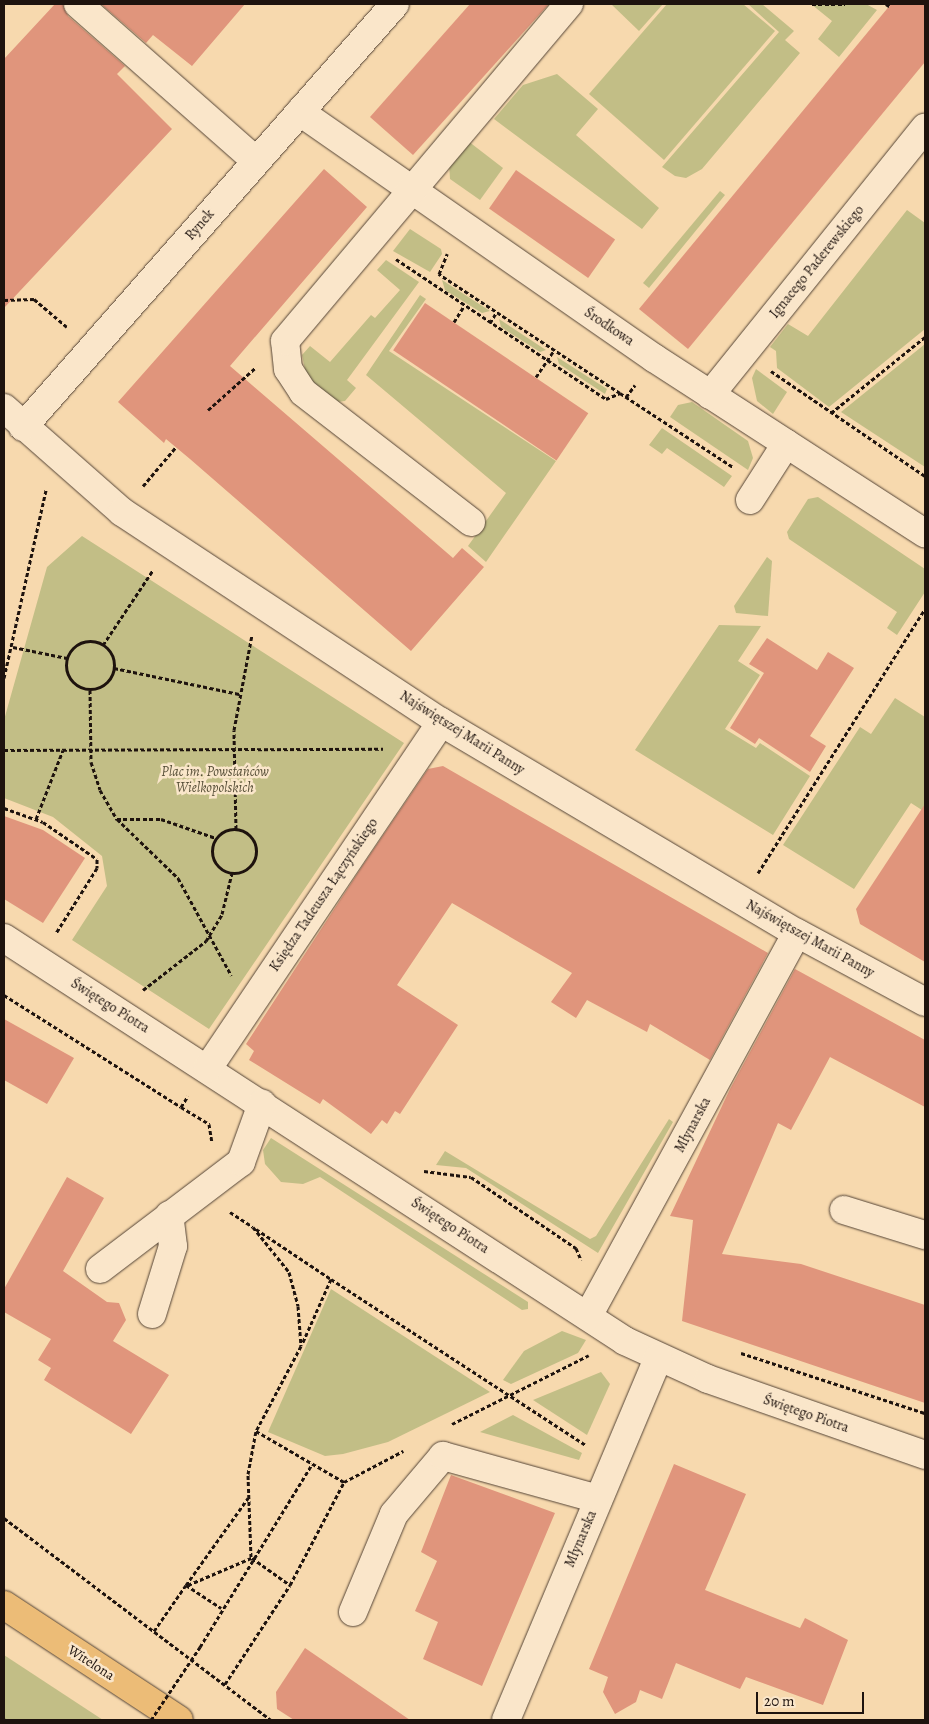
<!DOCTYPE html>
<html>
<head>
<meta charset="utf-8">
<style>
  body { margin:0 }
  #map { position:relative; width:929px; height:1724px; overflow:hidden; background:#f7d9ae; font-family:Alegreya,serif }
  div>[style] { position:absolute }
  .green>* { inset:0; background:#c2be86 }
  .building>* { inset:0; background:#e0957c; transform-origin:0 0 }
  .path>* { height:3px; margin-top:-1.5px; transform-origin:0; background:repeating-linear-gradient(90deg,#1e130e 0 4px,transparent 0 6.5px) }
  .path>.ring { margin:-1.5px; padding:0; box-sizing:content-box; background:none; border:3px solid #1e130e; border-radius:50% }
  .roads { filter:drop-shadow(0 0 1px #544436) drop-shadow(0 0 1px #544436) }
  .minor>* { height:28px; margin:-14px; padding:0 14px; transform-origin:14px; border-radius:14px; background:#fae6ca }
  .major>* { height:28px; margin:-14px; padding:0 14px; transform-origin:14px; border-radius:14px; background:#ecbc77 }
  .path-bridge>* { height:3px; margin-top:-1.5px; transform-origin:0; background:repeating-linear-gradient(90deg,#1e130e 0 4px,transparent 0 6.5px) }
  span { translate:-50% -50%; white-space:nowrap; text-align:center; line-height:1.15; -webkit-text-stroke:5px #fae6ca; paint-order:stroke }
  .street-label { font-size:14px; color:#1e130e }
  .park-label { font-size:14px; color:#574f38; font-style:italic }
  .frame { position:absolute; inset:0; border:5px solid #1e130e; pointer-events:none }
  .scale { position:absolute; left:756px; top:1692px; width:108px; height:22px; box-sizing:border-box; border:2px solid #1e130e; border-top:0; padding-left:6px; font-size:15px; line-height:18px; white-space:nowrap; color:#1e130e; -webkit-text-stroke:4px #fae6ca; paint-order:stroke }
</style>
</head>
<body>
<div id="map">
  <div class="green">
    <div style="clip-path:polygon(611px 4px,663px 4px,639px 31px)"></div>
    <div style="clip-path:polygon(667px 4px,743px 4px,775px 31px,664px 160px,589px 94px)"></div>
    <div style="clip-path:polygon(748px 4px,762px 4px,794px 31px,785px 40px,800px 53px,702px 169px,686px 178px,675px 176px,662px 167px,779px 32px)"></div>
    <div style="clip-path:polygon(811px 4px,866px 4px,877px 10px,839px 57px,818px 39px,832px 21px)"></div>
    <div style="clip-path:polygon(557px 74px,598px 109px,576px 135px,659px 208px,642px 229px,494px 119px,523px 85px)"></div>
    <div style="clip-path:polygon(468px 141px,503px 168px,480px 200px,450px 179px,449px 164px)"></div>
    <div style="clip-path:polygon(720px 191px,725px 195px,649px 288px,643px 283px)"></div>
    <div style="clip-path:polygon(907px 210px,925px 223px,925px 329px,829px 407px,777px 368px,776px 351px,770px 347px,788px 324px,808px 336px)"></div>
    <div style="clip-path:polygon(410px 229px,441px 249px,442px 254px,430px 272px,393px 251px)"></div>
    <div style="clip-path:polygon(386px 260px,419px 282px,347px 380px,356px 388px,345px 401px,336px 402px,307px 379px,302px 355px,310px 346px,330px 362px,371px 315px,375px 318px,400px 290px,377px 270px)"></div>
    <div style="clip-path:polygon(442px 280px,490px 311px,482px 313px,445px 290px)"></div>
    <div style="clip-path:polygon(420px 295px,426px 299px,389px 351px,556px 461px,486px 562px,468px 546px,506px 493px,366px 375px)"></div>
    <div style="clip-path:polygon(499px 319px,546px 350px,540px 352px,501px 327px)"></div>
    <div style="clip-path:polygon(925px 344px,925px 467px,841px 412px)"></div>
    <div style="clip-path:polygon(557px 357px,607px 389px,605px 394px,559px 364px)"></div>
    <div style="clip-path:polygon(756px 369px,787px 392px,773px 414px,757px 401px,752px 378px)"></div>
    <div style="clip-path:polygon(692px 402px,748px 441px,753px 458px,748px 470px,670px 417px,678px 405px)"></div>
    <div style="clip-path:polygon(662px 428px,732px 476px,724px 487px,667px 448px,662px 454px,649px 445px)"></div>
    <div style="clip-path:polygon(818px 497px,925px 569px,925px 592px,897px 635px,887px 628px,897px 612px,789px 539px,787px 532px,808px 499px)"></div>
    <div style="clip-path:polygon(82px 536px,404px 743px,209px 1029px,72px 940px,107px 886px,102px 856px,53px 817px,4px 798px,4px 720px,47px 567px)"></div>
    <div style="clip-path:polygon(767px 557px,772px 561px,768px 616px,736px 613px,734px 606px)"></div>
    <div style="clip-path:polygon(719px 625px,761px 626px,738px 661px,760px 675px,725px 729px,756px 748px,760px 743px,810px 776px,773px 835px,635px 750px)"></div>
    <div style="clip-path:polygon(895px 698px,925px 717px,925px 812px,911px 803px,854px 889px,783px 845px,860px 727px,871px 734px)"></div>
    <div style="clip-path:polygon(669px 1119px,673px 1122px,598px 1253px,466px 1168px,436px 1165px,445px 1151px,590px 1239px,596px 1236px)"></div>
    <div style="clip-path:polygon(271px 1138px,528px 1302px,528px 1309px,522px 1310px,320px 1177px,303px 1184px,281px 1182px,265px 1164px,263px 1150px)"></div>
    <div style="clip-path:polygon(331px 1289px,490px 1392px,388px 1442px,343px 1454px,325px 1456px,268px 1432px)"></div>
    <div style="clip-path:polygon(562px 1331px,586px 1340px,578px 1353px,511px 1384px,503px 1380px,524px 1351px)"></div>
    <div style="clip-path:polygon(601px 1372px,610px 1384px,587px 1435px,533px 1400px)"></div>
    <div style="clip-path:polygon(513px 1415px,582px 1453px,579px 1460px,480px 1432px)"></div>
    <div style="clip-path:polygon(4px 1655px,103px 1720px,4px 1720px)"></div>
  </div>
  <div class="building">
    <div style="clip-path:polygon(55px 4px,63px 4px,68px 16px,125px 66px,117px 74px,172px 129px,4px 308px,4px 59px)"></div>
    <div style="clip-path:polygon(101px 4px,245px 4px,192px 66px,153px 35px,146px 43px)"></div>
    <div style="clip-path:polygon(470px 4px,549px 4px,413px 155px,370px 117px)"></div>
    <div style="clip-path:polygon(891px 4px,925px 4px,925px 62px,688px 349px,639px 309px)"></div>
    <div style="clip-path:polygon(324px 169px,367px 207px,230px 366px,453px 558px,462px 548px,484px 567px,411px 651px,190px 459px,166px 439px,164px 443px,118px 402px)"></div>
    <div style="left:516px;top:170px;width:121px;height:47px;rotate:35deg"></div>
    <div style="left:425px;top:303px;width:197px;height:57px;rotate:34deg"></div>
    <div style="clip-path:polygon(767px 638px,817px 670px,828px 652px,854px 668px,810px 736px,826px 746px,810px 772px,759px 738px,755px 744px,730px 728px,764px 673px,749px 664px)"></div>
    <div style="clip-path:polygon(443px 766px,768px 953px,710px 1060px,650px 1024px,647px 1032px,587px 1000px,576px 1018px,551px 1002px,572px 973px,452px 903px,397px 985px,458px 1025px,400px 1114px,395px 1111px,387px 1124px,382px 1120px,371px 1134px,323px 1099px,320px 1104px,249px 1060px,254px 1051px,246px 1044px,363px 865px,428px 769px)"></div>
    <div style="clip-path:polygon(925px 804px,925px 962px,860px 924px,856px 909px)"></div>
    <div style="clip-path:polygon(4px 816px,43px 830px,85px 858px,43px 923px,4px 899px)"></div>
    <div style="clip-path:polygon(795px 969px,925px 1040px,925px 1107px,830px 1057px,791px 1130px,778px 1123px,722px 1254px,801px 1264px,925px 1305px,925px 1403px,682px 1321px,693px 1220px,670px 1216px,730px 1089px)"></div>
    <div style="clip-path:polygon(4px 1019px,74px 1058px,47px 1104px,4px 1080px)"></div>
    <div style="clip-path:polygon(67px 1177px,104px 1198px,63px 1271px,107px 1302px,119px 1303px,126px 1320px,113px 1341px,169px 1375px,131px 1434px,44px 1380px,51px 1368px,38px 1360px,51px 1339px,4px 1312px,4px 1289px)"></div>
    <div style="clip-path:polygon(674px 1464px,746px 1494px,705px 1590px,800px 1628px,805px 1618px,848px 1640px,823px 1705px,746px 1677px,740px 1689px,676px 1663px,662px 1699px,640px 1690px,636px 1702px,615px 1714px,603px 1692px,608px 1677px,589px 1669px)"></div>
    <div style="clip-path:polygon(451px 1475px,555px 1513px,482px 1686px,423px 1659px,438px 1622px,415px 1611px,437px 1561px,421px 1552px)"></div>
    <div style="clip-path:polygon(305px 1648px,410px 1720px,294px 1720px,277px 1709px,276px 1692px)"></div>
  </div>
  <div class="path">
    <div style="left:812px;top:4px;width:33px"></div>
    <div style="left:886px;top:4px;width:4px;rotate:34deg"></div>
    <div style="left:396px;top:259px;width:252px;rotate:33.7deg"></div>
    <div style="left:606px;top:399px;width:15px;rotate:-23deg"></div>
    <div style="left:620px;top:393px;width:217px;rotate:-146.7deg"></div>
    <div style="left:439px;top:274px;width:22px;rotate:-68deg"></div>
    <div style="left:4px;top:300px;width:30px;rotate:-2deg"></div>
    <div style="left:34px;top:299px;width:43px;rotate:40.3deg"></div>
    <div style="left:454px;top:322px;width:19px;rotate:-58deg"></div>
    <div style="left:490px;top:323px;width:12px;rotate:-59deg"></div>
    <div style="left:771px;top:371px;width:186px;rotate:34.3deg"></div>
    <div style="left:536px;top:377px;width:32px;rotate:-56deg"></div>
    <div style="left:620px;top:393px;width:135px;rotate:33.2deg"></div>
    <div style="left:626px;top:397px;width:15px;rotate:-53deg"></div>
    <div style="left:208px;top:410px;width:63px;rotate:-41.8deg"></div>
    <div style="left:831px;top:413px;width:121px;rotate:-39deg"></div>
    <div style="left:143px;top:486px;width:51px;rotate:-49.8deg"></div>
    <div class="ring" style="left:66px;top:641px;width:45px;height:45px"></div>
    <div style="left:103px;top:645px;width:90px;rotate:-56.3deg"></div>
    <div style="left:13px;top:647px;width:55px;rotate:11.5deg"></div>
    <div style="left:114px;top:668px;width:129px;rotate:11.7deg"></div>
    <div style="left:4px;top:678px;width:193px;rotate:-77.4deg"></div>
    <div style="left:90px;top:690px;width:72px;rotate:89.2deg"></div>
    <div style="left:91px;top:762px;width:29px;rotate:72deg"></div>
    <div style="left:100px;top:790px;width:34px;rotate:60deg"></div>
    <div style="left:117px;top:819px;width:85px;rotate:44deg"></div>
    <div style="left:178px;top:878px;width:111px;rotate:61.3deg"></div>
    <div style="left:4px;top:750px;width:379px;rotate:-0.2deg"></div>
    <div style="left:4px;top:808px;width:41px;rotate:19.7deg"></div>
    <div style="left:43px;top:822px;width:65px;rotate:34.4deg"></div>
    <div style="left:97px;top:859px;width:9px;rotate:90deg"></div>
    <div style="left:97px;top:868px;width:77px;rotate:122.2deg"></div>
    <div style="left:36px;top:819px;width:74px;rotate:-68.6deg"></div>
    <div style="left:117px;top:819px;width:44px"></div>
    <div style="left:161px;top:819px;width:58px;rotate:19.1deg"></div>
    <div class="ring" style="left:212px;top:829px;width:41px;height:41px"></div>
    <div style="left:236px;top:829px;width:99px;rotate:-91.2deg"></div>
    <div style="left:234px;top:730px;width:97px;rotate:-79.3deg"></div>
    <div style="left:758px;top:873px;width:312px;rotate:-57.7deg"></div>
    <div style="left:143px;top:990px;width:80px;rotate:-37.9deg"></div>
    <div style="left:206px;top:941px;width:31px;rotate:-59deg"></div>
    <div style="left:222px;top:914px;width:42px;rotate:-76.3deg"></div>
    <div style="left:4px;top:995px;width:209px;rotate:32.3deg"></div>
    <div style="left:181px;top:1107px;width:13px;rotate:-58deg"></div>
    <div style="left:181px;top:1107px;width:33px;rotate:31deg"></div>
    <div style="left:209px;top:1124px;width:18px;rotate:81deg"></div>
    <div style="left:424px;top:1171px;width:47px;rotate:7.3deg"></div>
    <div style="left:471px;top:1177px;width:127px;rotate:34.1deg"></div>
    <div style="left:576px;top:1248px;width:13px;rotate:67deg"></div>
    <div style="left:230px;top:1212px;width:27px;rotate:33deg"></div>
    <div style="left:253px;top:1227px;width:58px;rotate:51.3deg"></div>
    <div style="left:289px;top:1272px;width:35px;rotate:75deg"></div>
    <div style="left:298px;top:1306px;width:40px;rotate:85.7deg"></div>
    <div style="left:301px;top:1346px;width:96px;rotate:117.9deg"></div>
    <div style="left:256px;top:1431px;width:102px;rotate:30.1deg"></div>
    <div style="left:256px;top:1229px;width:90px;rotate:33.7deg"></div>
    <div style="left:331px;top:1279px;width:71px;rotate:114deg"></div>
    <div style="left:331px;top:1279px;width:304px;rotate:33.1deg"></div>
    <div style="left:741px;top:1353px;width:194px;rotate:18.1deg"></div>
    <div style="left:452px;top:1424px;width:153px;rotate:-26.7deg"></div>
    <div style="left:4px;top:1518px;width:335px;rotate:37.1deg"></div>
    <div style="left:251px;top:1557px;width:83px;rotate:-92.1deg"></div>
    <div style="left:248px;top:1474px;width:44px;rotate:-79.5deg"></div>
    <div style="left:252px;top:1558px;width:47px;rotate:35.4deg"></div>
    <div style="left:290px;top:1585px;width:116px;rotate:-62.3deg"></div>
    <div style="left:344px;top:1482px;width:67px;rotate:-27.7deg"></div>
    <div style="left:186px;top:1585px;width:107px;rotate:-54.5deg"></div>
    <div style="left:188px;top:1585px;width:69px;rotate:-23.2deg"></div>
    <div style="left:154px;top:1631px;width:56px;rotate:-55.2deg"></div>
    <div style="left:186px;top:1585px;width:42px;rotate:33.3deg"></div>
    <div style="left:200px;top:1647px;width:215px;rotate:-58.5deg"></div>
    <div style="left:225px;top:1684px;width:118px;rotate:-56.7deg"></div>
    <div style="left:4px;top:1719px;width:1px;rotate:45deg"></div>
  </div>
  <div class="roads">
    <div class="minor">
      <div style="left:78px;top:4px;width:237px;rotate:41.4deg"></div>
      <div style="left:300px;top:112px;width:431px;rotate:34.8deg"></div>
      <div style="left:654px;top:358px;width:323px;rotate:32.9deg"></div>
      <div style="left:710px;top:395px;width:343px;rotate:-51.2deg"></div>
      <div style="left:4px;top:408px;width:157px;rotate:41.4deg"></div>
      <div style="left:122px;top:512px;width:382px;rotate:33.4deg"></div>
      <div style="left:441px;top:722px;width:414px;rotate:30.7deg"></div>
      <div style="left:797px;top:933px;width:145px;rotate:28.3deg"></div>
      <div style="left:23px;top:427px;width:563px;rotate:-48.67deg"></div>
      <div style="left:750px;top:500px;width:67px;rotate:-57.3deg"></div>
      <div style="left:471px;top:522px;width:212px;rotate:-142.3deg"></div>
      <div style="left:303px;top:392px;width:27px;rotate:-123deg"></div>
      <div style="left:288px;top:369px;width:28px;rotate:-96deg"></div>
      <div style="left:285px;top:341px;width:441px;rotate:-49.9deg"></div>
      <div style="left:4px;top:938px;width:740px;rotate:32.98deg"></div>
      <div style="left:625px;top:1341px;width:91px;rotate:24.6deg"></div>
      <div style="left:708px;top:1379px;width:230px;rotate:19.3deg"></div>
      <div style="left:208px;top:1068px;width:417px;rotate:-56deg"></div>
      <div style="left:844px;top:1210px;width:85px;rotate:17.2deg"></div>
      <div style="left:100px;top:1269px;width:177px;rotate:-37.2deg"></div>
      <div style="left:241px;top:1162px;width:62px;rotate:-70.1deg"></div>
      <div style="left:152px;top:1314px;width:71px;rotate:-72.8deg"></div>
      <div style="left:173px;top:1246px;width:31px;rotate:-97deg"></div>
      <div style="left:588px;top:1316px;width:436px;rotate:-61.4deg"></div>
      <div style="left:353px;top:1612px;width:106px;rotate:-67.3deg"></div>
      <div style="left:394px;top:1514px;width:76px;rotate:-49.8deg"></div>
      <div style="left:443px;top:1456px;width:161px;rotate:15.5deg"></div>
      <div style="left:506px;top:1720px;width:393px;rotate:-67.2deg"></div>
    </div>
    <div class="major">
      <div style="left:4px;top:1605px;width:209px;rotate:33.3deg"></div>
    </div>
  </div>
  <div class="path-bridge">
    <div style="left:151px;top:1720px;width:88px;rotate:-56.1deg"></div>
  </div>
  <div class="street-label">
    <span style="left:200px;top:225px;rotate:-49deg">Rynek</span>
    <span style="left:817px;top:262px;rotate:-51deg">Ignacego Paderewskiego</span>
    <span style="left:609px;top:327px;rotate:34deg">Środkowa</span>
    <span style="left:462px;top:733px;rotate:32deg">Najświętszej Marii Panny</span>
    <span style="left:324px;top:895px;rotate:-56deg">Księdza Tadeusza Łączyńskiego</span>
    <span style="left:810px;top:939px;rotate:29deg">Najświętszej Marii Panny</span>
    <span style="left:110px;top:1006px;rotate:32deg">Świętego Piotra</span>
    <span style="left:693px;top:1125px;rotate:-62deg">Młynarska</span>
    <span style="left:450px;top:1226px;rotate:33deg">Świętego Piotra</span>
    <span style="left:806px;top:1414px;rotate:19deg">Świętego Piotra</span>
    <span style="left:581px;top:1539px;rotate:-67deg">Młynarska</span>
    <span style="left:91px;top:1663px;rotate:33deg">Witelona</span>
  </div>
  <div class="park-label">
    <span style="left:215px;top:780px">Plac im. Powstańców<br>Wielkopolskich</span>
  </div>
  <div class="frame"></div>
  <div class="scale">20 m</div>
</div>
</body>
</html>
